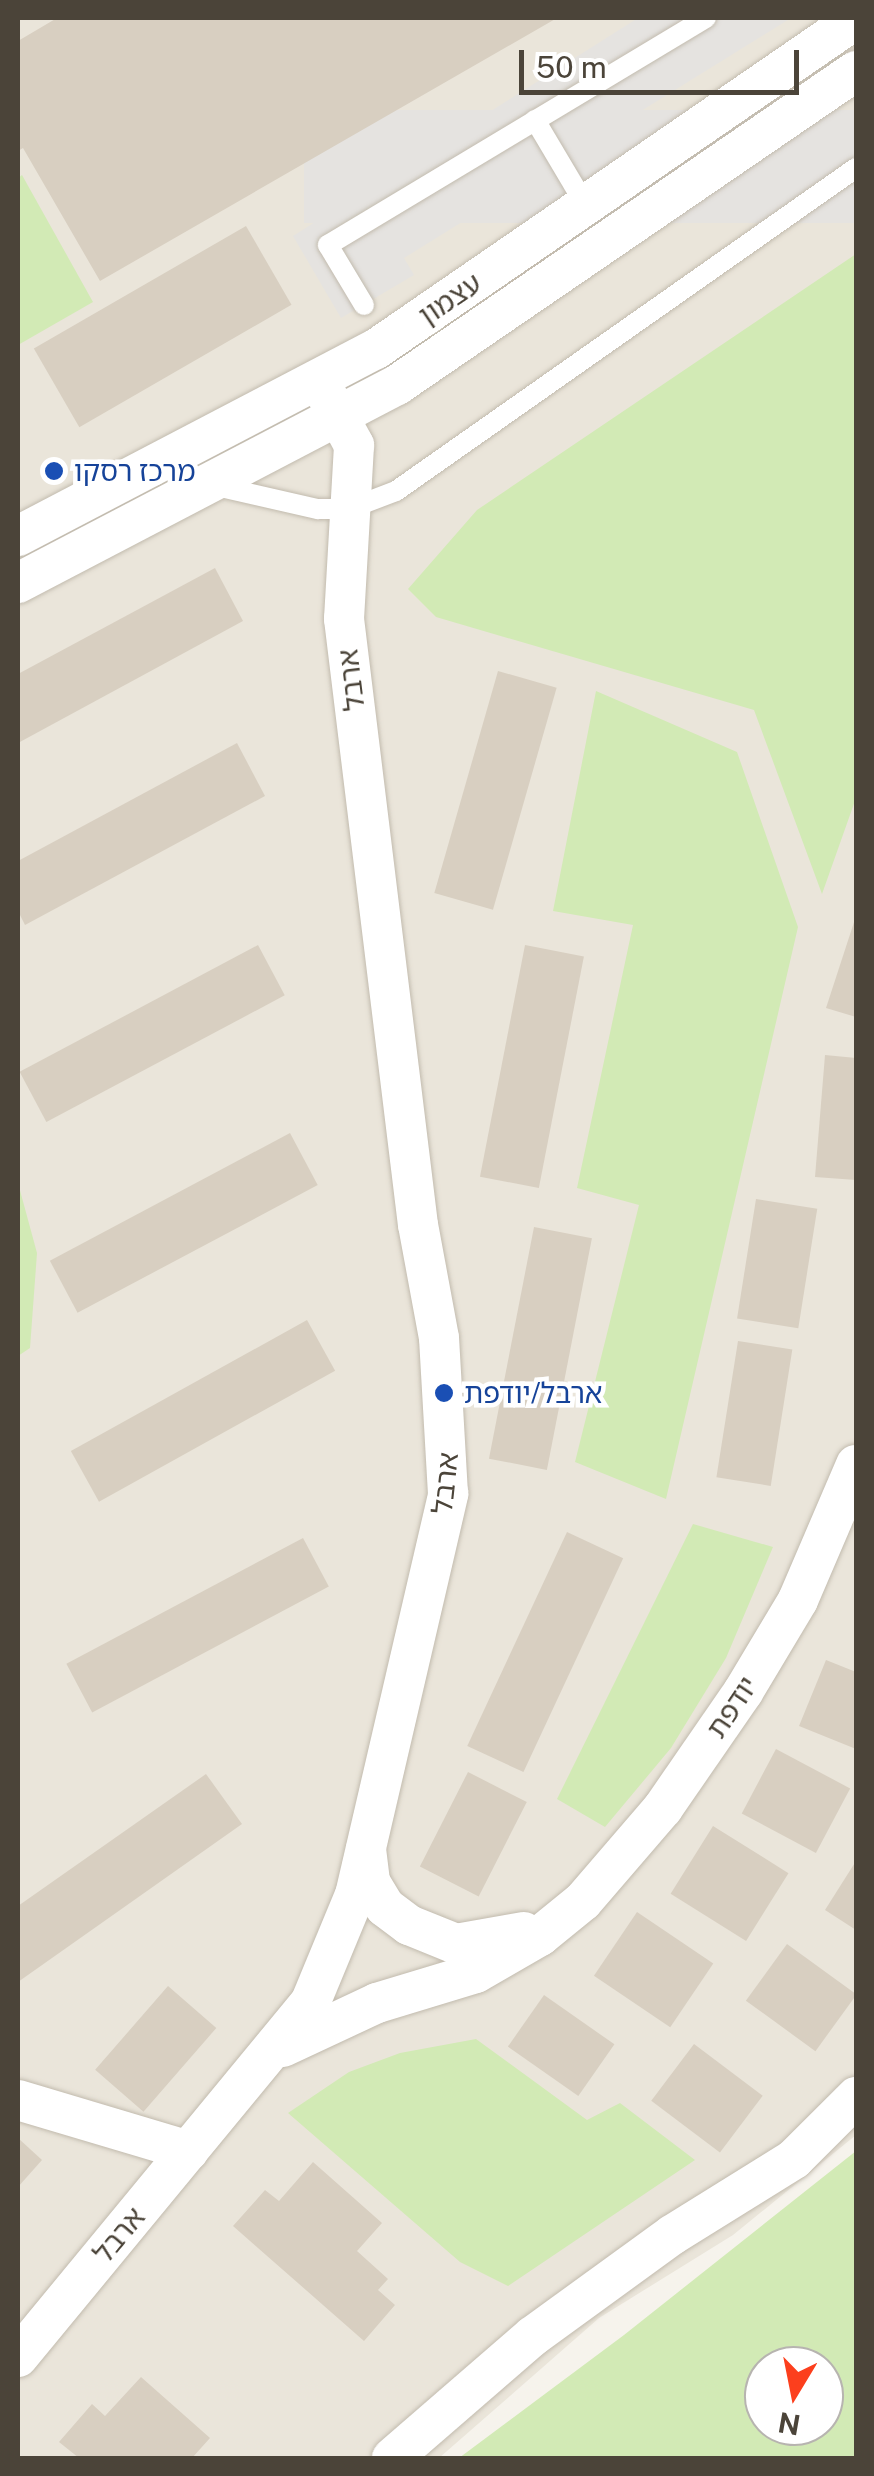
<!DOCTYPE html>
<html>
<head>
<meta charset="utf-8">
<style>
  body { margin:0 }
  #map { position:relative; width:874px; height:2476px; overflow:hidden; background:#f6f3ec; font-family:"Public Sans","Noto Sans Hebrew",sans-serif }
  div>[style] { position:absolute }
  .residential>* { inset:0; background:#eae5da }
  .green>* { inset:0; background:#d2eab5 }
  .parking>* { inset:0; background:#e5e3e0; transform-origin:0 0 }
  .building>* { inset:0; background:#d8cfc1; transform-origin:0 0 }
  .roads { filter:drop-shadow(0 0 2px #c2bbae) drop-shadow(0 0 2px #c2bbae) }
  .lane>* { height:20px; margin:-10px; padding:0 10px; transform-origin:10px; border-radius:10px; background:#fff }
  .street>* { height:40px; margin:-20px; padding:0 20px; transform-origin:20px; border-radius:20px; background:#fff }
  .dots>* { width:28px; height:28px; translate:-50% -50%; box-sizing:border-box; border:5px solid #fff; border-radius:50% }
  span { translate:-50% -50%; white-space:nowrap; text-align:center; line-height:1.15; -webkit-text-stroke:9px #fff; paint-order:stroke }
  .street-label { font-size:28px; color:#4b4439 }
  .transit-label { font-size:28px; color:#164399 }
  .left { translate:0 -50%; text-align:left }
  .frame { position:absolute; inset:0; border:20px solid #4b4439; pointer-events:none }
  .north { position:absolute; left:744px; top:2346px; width:100px; height:100px; box-sizing:border-box; background:#fff; border:2px solid #b7b4b0; border-radius:50%; rotate:190deg; font-size:28px; font-weight:700; line-height:40px; text-align:center; color:#4b4439 }
  .north::after { content:''; display:block; margin:auto; width:35px; height:45px; background:#fc3f1d; clip-path:polygon(50% 0,100% 100%,50% 72%,0 100%) }
  .scale { position:absolute; left:519px; top:50px; width:280px; height:45px; box-sizing:border-box; border:5px solid #4b4439; border-top:0; padding-left:12px; font-size:30px; line-height:35px; white-space:nowrap; color:#4b4439; -webkit-text-stroke:8px #fff; paint-order:stroke }
</style>
</head>
<body>
<div id="map">
  <div class="residential">
    <div style="clip-path:polygon(18px 18px,856px 18px,856px 2135px,733px 2235px,599px 2318px,439px 2458px,18px 2458px)"></div>
  </div>
  <div class="green">
    <div style="clip-path:polygon(22px 175px,93px 302px,18px 345px,18px 178px)"></div>
    <div style="clip-path:polygon(856px 254px,856px 798px,822px 894px,754px 710px,436px 617px,408px 589px,477px 510px)"></div>
    <div style="clip-path:polygon(596px 691px,737px 752px,798px 927px,666px 1499px,575px 1462px,639px 1205px,577px 1188px,633px 925px,553px 911px)"></div>
    <div style="clip-path:polygon(18px 1183px,37px 1253px,30px 1348px,18px 1356px)"></div>
    <div style="clip-path:polygon(693px 1524px,773px 1547px,726px 1658px,671px 1748px,605px 1827px,557px 1799px)"></div>
    <div style="clip-path:polygon(476px 2039px,587px 2120px,620px 2103px,695px 2160px,508px 2286px,460px 2262px,288px 2113px,349px 2072px,400px 2053px)"></div>
    <div style="clip-path:polygon(evenodd,856px 2151px,856px 2458px,459px 2458px,624px 2335px,856px 2151px,824px 2366px,824px 2426px,764px 2426px,764px 2366px,824px 2366px)"></div>
  </div>
  <div class="parking">
    <div style="clip-path:polygon(638px 18px,791px 18px,404px 258px,414px 275px,341px 318px,293px 236px)"></div>
    <div style="left:856px;top:110px;width:113px;height:552px;rotate:90deg"></div>
  </div>
  <div class="building">
    <div style="clip-path:polygon(57px 18px,557px 18px,100px 281px,23px 148px,18px 151px,18px 41px)"></div>
    <div style="left:246px;top:226px;width:91px;height:245px;rotate:60deg"></div>
    <div style="clip-path:polygon(215px 568px,243px 621px,18px 743px,18px 674px)"></div>
    <div style="left:498px;top:671px;width:61px;height:231px;rotate:16deg"></div>
    <div style="clip-path:polygon(237px 743px,265px 796px,25px 925px,18px 911px,18px 861px)"></div>
    <div style="clip-path:polygon(856px 916px,856px 1017px,826px 1008px)"></div>
    <div style="left:258px;top:945px;width:57px;height:270px;rotate:62deg"></div>
    <div style="left:525px;top:945px;width:60px;height:236px;rotate:11deg"></div>
    <div style="clip-path:polygon(825px 1055px,856px 1058px,856px 1180px,815px 1177px)"></div>
    <div style="left:290px;top:1133px;width:59px;height:272px;rotate:62deg"></div>
    <div style="left:756px;top:1199px;width:62px;height:121px;rotate:9deg"></div>
    <div style="left:534px;top:1227px;width:59px;height:236px;rotate:11deg"></div>
    <div style="left:307px;top:1320px;width:58px;height:270px;rotate:61deg"></div>
    <div style="left:738px;top:1341px;width:55px;height:138px;rotate:9deg"></div>
    <div style="left:567px;top:1532px;width:62px;height:236px;rotate:25deg"></div>
    <div style="left:303px;top:1538px;width:55px;height:268px;rotate:62deg"></div>
    <div style="clip-path:polygon(826px 1660px,856px 1672px,856px 1749px,799px 1726px)"></div>
    <div style="left:776px;top:1749px;width:84px;height:73px;rotate:28deg"></div>
    <div style="left:468px;top:1772px;width:66px;height:106px;rotate:27deg"></div>
    <div style="clip-path:polygon(206px 1774px,242px 1824px,18px 1982px,18px 1906px)"></div>
    <div style="left:713px;top:1826px;width:89px;height:80px;rotate:32deg"></div>
    <div style="clip-path:polygon(856px 1861px,856px 1930px,825px 1910px)"></div>
    <div style="left:637px;top:1912px;width:92px;height:77px;rotate:34deg"></div>
    <div style="left:787px;top:1944px;width:86px;height:70px;rotate:36deg"></div>
    <div style="left:168px;top:1986px;width:64px;height:111px;rotate:41deg"></div>
    <div style="left:544px;top:1995px;width:86px;height:63px;rotate:35deg"></div>
    <div style="left:694px;top:2044px;width:86px;height:71px;rotate:37deg"></div>
    <div style="clip-path:polygon(18px 2138px,42px 2160px,18px 2187px)"></div>
    <div style="clip-path:polygon(313px 2162px,382px 2223px,357px 2251px,388px 2279px,378px 2290px,395px 2305px,364px 2341px,233px 2226px,265px 2190px,279px 2201px)"></div>
    <div style="clip-path:polygon(141px 2377px,210px 2438px,192px 2458px,79px 2458px,59px 2442px,92px 2404px,105px 2416px)"></div>
  </div>
  <div class="roads">
    <div class="lane">
      <div style="left:535px;top:120px;width:100px;rotate:59.3deg"></div>
      <div style="left:364px;top:305px;width:70px;rotate:-121deg"></div>
      <div style="left:328px;top:245px;width:441px;rotate:-31deg"></div>
      <div style="left:212px;top:485px;width:109px;rotate:12.8deg"></div>
      <div style="left:318px;top:509px;width:31px"></div>
      <div style="left:349px;top:509px;width:50px;rotate:-21deg"></div>
      <div style="left:396px;top:491px;width:562px;rotate:-35.08deg"></div>
    </div>
    <div class="street">
      <div style="left:18px;top:536px;width:404px;rotate:-27.6deg"></div>
      <div style="left:376px;top:349px;width:582px;rotate:-34.51deg"></div>
      <div style="left:18px;top:583px;width:428px;rotate:-27.6deg"></div>
      <div style="left:397px;top:385px;width:556px;rotate:-34.38deg"></div>
      <div style="left:366px;top:1849px;width:33px;rotate:83deg"></div>
      <div style="left:370px;top:1882px;width:29px;rotate:59deg"></div>
      <div style="left:385px;top:1907px;width:30px;rotate:37deg"></div>
      <div style="left:409px;top:1925px;width:51px;rotate:22deg"></div>
      <div style="left:456px;top:1944px;width:69px;rotate:-10deg"></div>
      <div style="left:283px;top:2047px;width:104px;rotate:-25.1deg"></div>
      <div style="left:377px;top:2003px;width:103px;rotate:-16.9deg"></div>
      <div style="left:476px;top:1973px;width:74px;rotate:-30deg"></div>
      <div style="left:540px;top:1936px;width:55px;rotate:-39.1deg"></div>
      <div style="left:583px;top:1901px;width:123px;rotate:-49.3deg"></div>
      <div style="left:663px;top:1808px;width:141px;rotate:-55.4deg"></div>
      <div style="left:743px;top:1692px;width:107px;rotate:-59.1deg"></div>
      <div style="left:798px;top:1600px;width:147px;rotate:-66.8deg"></div>
      <div style="left:18px;top:2100px;width:178px;rotate:16.6deg"></div>
      <div style="left:18px;top:2357px;width:461px;rotate:-50.5deg"></div>
      <div style="left:311px;top:2001px;width:115px;rotate:-67.5deg"></div>
      <div style="left:355px;top:1895px;width:412px;rotate:-76.9deg"></div>
      <div style="left:448px;top:1494px;width:156px;rotate:-93.3deg"></div>
      <div style="left:439px;top:1338px;width:115px;rotate:-100.5deg"></div>
      <div style="left:418px;top:1225px;width:611px;rotate:-96.96deg"></div>
      <div style="left:344px;top:619px;width:174px;rotate:-86.7deg"></div>
      <div style="left:354px;top:445px;width:73px;rotate:-118.7deg"></div>
      <div style="left:392px;top:2458px;width:186px;rotate:-40.9deg"></div>
      <div style="left:533px;top:2336px;width:172px;rotate:-36deg"></div>
      <div style="left:672px;top:2235px;width:144px;rotate:-31.9deg"></div>
      <div style="left:794px;top:2159px;width:88px;rotate:-45deg"></div>
    </div>
  </div>
  <div class="dots">
    <div style="left:54px;top:471px;background:#1a4fb4"></div>
    <div style="left:444px;top:1393px;background:#1a4fb4"></div>
  </div>
  <div class="street-label">
    <span style="left:450px;top:299px;rotate:-34deg">עצמון</span>
    <span style="left:351px;top:680px;rotate:-97deg">ארבל</span>
    <span style="left:445px;top:1483px;rotate:-84deg">ארבל</span>
    <span style="left:732px;top:1707px;rotate:-56deg">יודפת</span>
    <span style="left:119px;top:2235px;rotate:-50deg">ארבל</span>
  </div>
  <div class="transit-label">
    <span class="left" style="left:74px;top:471px">מרכז רסקו</span>
    <span class="left" style="left:464px;top:1393px">ארבל/יודפת</span>
  </div>
  <div class="frame"></div>
  <div class="north">N</div>
  <div class="scale">50 m</div>
</div>
</body>
</html>
